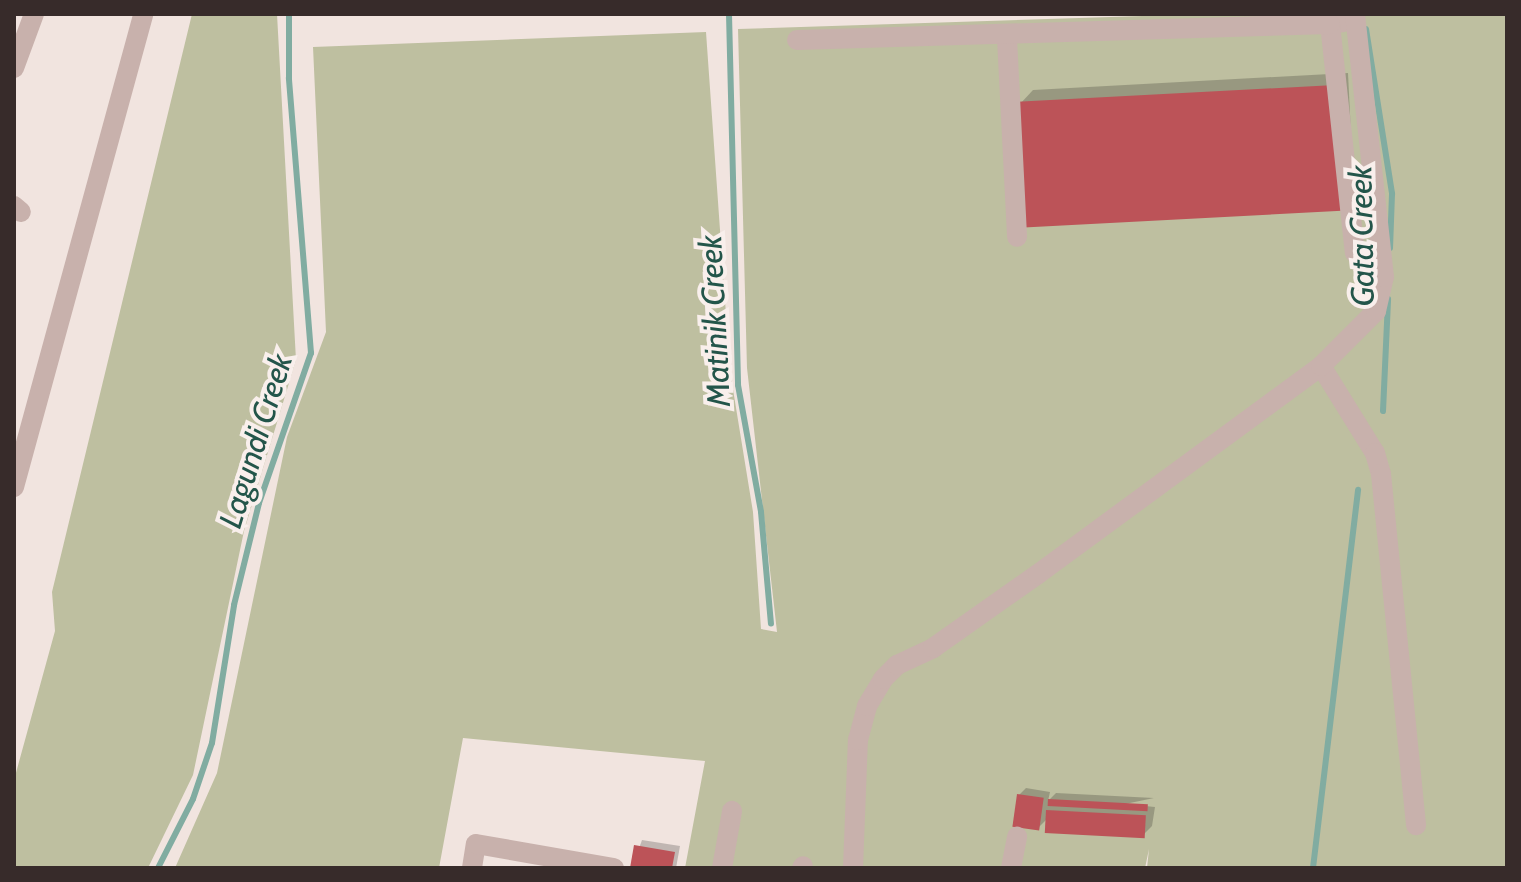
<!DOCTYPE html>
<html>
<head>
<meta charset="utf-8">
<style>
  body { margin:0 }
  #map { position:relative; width:1521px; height:882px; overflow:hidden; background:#f1e4df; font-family:Cabin,sans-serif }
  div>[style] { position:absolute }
  .green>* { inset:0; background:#bebfa0 }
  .shadow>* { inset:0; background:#0003 }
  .stream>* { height:6px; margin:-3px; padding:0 3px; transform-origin:3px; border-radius:3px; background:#81aca1 }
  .building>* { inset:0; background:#bc5358; transform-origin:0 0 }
  .minor>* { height:20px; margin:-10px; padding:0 10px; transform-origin:10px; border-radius:10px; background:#c8b1ac }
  span { translate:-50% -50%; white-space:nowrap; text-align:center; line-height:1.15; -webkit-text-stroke:8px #f9efec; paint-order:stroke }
  .water-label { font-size:32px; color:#23554a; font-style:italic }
  .frame { position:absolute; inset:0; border:16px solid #372b2a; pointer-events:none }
</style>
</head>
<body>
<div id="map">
  <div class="green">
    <div style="clip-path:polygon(192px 14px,277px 14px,296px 360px,244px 531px,193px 775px,148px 868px,14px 868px,14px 780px,55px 631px,52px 592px)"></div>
    <div style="clip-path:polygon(1205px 14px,1507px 14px,1507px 868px,1147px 868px,1149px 849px,1145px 868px,685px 868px,705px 761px,463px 738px,439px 868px,175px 868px,217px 773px,287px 437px,326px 332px,313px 47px,706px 32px,730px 371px,753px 512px,761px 629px,777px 632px,747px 368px,738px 29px)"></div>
  </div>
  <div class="shadow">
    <div style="clip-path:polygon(1348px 73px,1354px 195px,1020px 104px,1033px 90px)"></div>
    <div style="clip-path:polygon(1026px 788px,1050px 792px,1048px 801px,1056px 793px,1154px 798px,1125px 804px,1155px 807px,1152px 826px,1142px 836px,1046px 820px,1038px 828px,1019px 795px)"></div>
    <div style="clip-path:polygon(642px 840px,680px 846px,676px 868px,632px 868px)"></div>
  </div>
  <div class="stream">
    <div style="left:729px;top:14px;width:371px;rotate:88.6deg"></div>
    <div style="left:738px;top:385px;width:129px;rotate:79.7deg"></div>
    <div style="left:761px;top:512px;width:112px;rotate:84.9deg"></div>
    <div style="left:1366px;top:29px;width:167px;rotate:81deg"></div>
    <div style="left:1392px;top:194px;width:54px;rotate:92.1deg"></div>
    <div style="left:1383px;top:411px;width:112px;rotate:-87.4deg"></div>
    <div style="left:158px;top:868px;width:77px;rotate:-63.1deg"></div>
    <div style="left:193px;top:799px;width:59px;rotate:-71.3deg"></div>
    <div style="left:212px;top:743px;width:140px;rotate:-80.9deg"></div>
    <div style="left:234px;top:605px;width:105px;rotate:-76.2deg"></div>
    <div style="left:259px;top:503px;width:159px;rotate:-70.9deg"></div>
    <div style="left:311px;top:353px;width:276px;rotate:-94.6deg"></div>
    <div style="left:289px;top:78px;width:64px;rotate:-90deg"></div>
    <div style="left:1313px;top:868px;width:381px;rotate:-83.2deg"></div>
  </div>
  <div class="building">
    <div style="left:1335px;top:85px;width:126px;height:318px;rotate:87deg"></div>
    <div style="left:1017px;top:794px;width:27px;height:33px;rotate:8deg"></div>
    <div style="left:1048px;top:799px;width:100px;height:7px;rotate:3deg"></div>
    <div style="left:1046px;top:810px;width:100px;height:23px;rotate:3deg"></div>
    <div style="clip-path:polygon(634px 845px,675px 852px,672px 868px,630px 868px)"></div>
  </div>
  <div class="minor">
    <div style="left:1343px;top:22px;width:13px;rotate:171deg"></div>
    <div style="left:1330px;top:24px;width:230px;rotate:83.8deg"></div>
    <div style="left:1007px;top:38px;width:199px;rotate:87.1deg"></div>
    <div style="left:797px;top:40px;width:533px;rotate:-1.72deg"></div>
    <div style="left:14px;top:68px;width:58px;rotate:-69.7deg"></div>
    <div style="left:14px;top:206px;width:9px;rotate:41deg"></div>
    <div style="left:1321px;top:366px;width:102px;rotate:58.2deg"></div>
    <div style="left:1375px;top:453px;width:22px;rotate:74deg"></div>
    <div style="left:1381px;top:474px;width:353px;rotate:84.3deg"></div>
    <div style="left:14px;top:487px;width:490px;rotate:-74.7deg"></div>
    <div style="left:472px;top:868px;width:24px;rotate:-81deg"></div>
    <div style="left:476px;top:844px;width:140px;rotate:9.9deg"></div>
    <div style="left:722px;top:868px;width:58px;rotate:-80deg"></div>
    <div style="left:802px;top:868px;width:2px;rotate:-63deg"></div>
    <div style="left:853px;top:868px;width:128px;rotate:-87.8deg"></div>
    <div style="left:858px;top:740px;width:35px;rotate:-75deg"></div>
    <div style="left:867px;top:706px;width:31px;rotate:-59deg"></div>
    <div style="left:883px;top:679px;width:20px;rotate:-45deg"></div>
    <div style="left:897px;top:665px;width:40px;rotate:-25deg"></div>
    <div style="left:933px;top:648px;width:128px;rotate:-35.2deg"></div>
    <div style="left:1038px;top:574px;width:351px;rotate:-36.3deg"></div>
    <div style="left:1321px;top:366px;width:78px;rotate:-45deg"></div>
    <div style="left:1376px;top:311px;width:35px;rotate:-77deg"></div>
    <div style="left:1384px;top:277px;width:265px;rotate:-96.3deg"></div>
    <div style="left:1011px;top:868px;width:32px;rotate:-79deg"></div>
  </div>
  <div class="water-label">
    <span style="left:1362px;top:236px;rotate:-91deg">Gata Creek</span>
    <span style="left:715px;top:321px;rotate:-93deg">Matinik Creek</span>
    <span style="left:256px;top:441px;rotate:-73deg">Lagundi Creek</span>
  </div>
  <div class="frame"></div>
</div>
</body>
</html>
